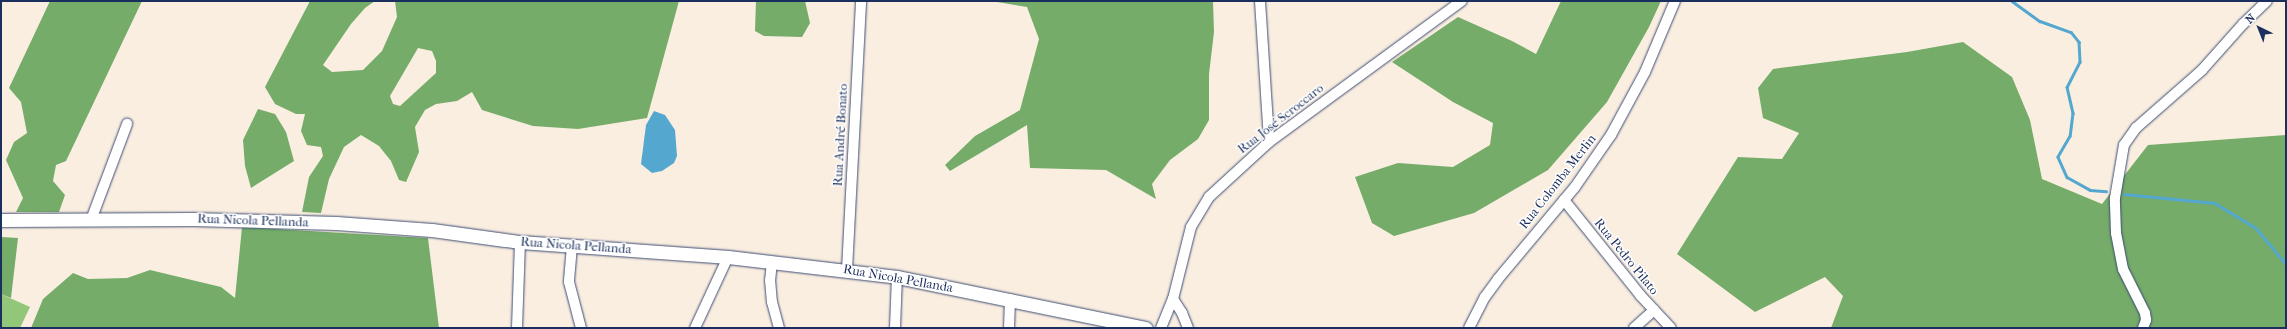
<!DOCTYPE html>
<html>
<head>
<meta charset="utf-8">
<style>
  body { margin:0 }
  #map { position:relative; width:2287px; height:329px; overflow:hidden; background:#faeee1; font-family:"IM FELL French Canon",serif }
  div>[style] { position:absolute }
  .green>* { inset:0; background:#92c779 }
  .forest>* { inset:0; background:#75ac69 }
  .water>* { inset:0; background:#54a7cf }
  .stream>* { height:2.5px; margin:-1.25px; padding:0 1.25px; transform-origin:1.25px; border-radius:1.25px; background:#54a7cf }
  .roads { filter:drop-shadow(0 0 1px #3c4c72) drop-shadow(0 0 1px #3c4c72) }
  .minor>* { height:10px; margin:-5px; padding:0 5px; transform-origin:5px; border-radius:5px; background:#fff }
  .major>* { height:13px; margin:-6.5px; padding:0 6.5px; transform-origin:6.5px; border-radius:6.5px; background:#fff }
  span { translate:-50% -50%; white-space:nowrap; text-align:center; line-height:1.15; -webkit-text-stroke:3px #fff; paint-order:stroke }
  .street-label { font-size:13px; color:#1b2f5e }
  .frame { position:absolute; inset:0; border:2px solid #1b2f5e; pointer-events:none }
  .north { position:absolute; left:2239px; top:8px; width:40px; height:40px; -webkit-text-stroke:3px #fff; paint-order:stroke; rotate:317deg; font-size:11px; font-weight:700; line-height:16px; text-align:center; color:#1b2f5e }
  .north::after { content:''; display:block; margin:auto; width:14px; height:18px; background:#1b2f5e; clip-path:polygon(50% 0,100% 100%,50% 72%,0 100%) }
</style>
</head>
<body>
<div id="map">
  <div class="green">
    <div style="clip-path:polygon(1px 294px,30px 307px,20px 328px,1px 328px)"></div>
  </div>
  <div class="forest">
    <div style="clip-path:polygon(50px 1px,142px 1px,66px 161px,56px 165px,53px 181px,65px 195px,59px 212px,16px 212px,23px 198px,6px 160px,14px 142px,27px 133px,21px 102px,9px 88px)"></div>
    <div style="clip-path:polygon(evenodd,310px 1px,375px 1px,365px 8px,351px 24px,323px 65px,332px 72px,363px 70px,382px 51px,397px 17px,395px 1px,679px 1px,647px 118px,578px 129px,533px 126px,482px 110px,472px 92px,457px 101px,436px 104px,425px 110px,415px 127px,419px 152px,406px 182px,399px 180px,391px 161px,379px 146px,361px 135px,344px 147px,329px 179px,321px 213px,302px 212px,309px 177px,323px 156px,321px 147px,307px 145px,301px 131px,305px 114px,296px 114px,275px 104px,265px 87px,310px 1px,418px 48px,432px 51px,436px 61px,436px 73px,400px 106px,393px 104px,390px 96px,418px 48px)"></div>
    <div style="clip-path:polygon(756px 1px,805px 1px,810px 23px,802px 37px,764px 36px,755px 31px)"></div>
    <div style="clip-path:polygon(991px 1px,1213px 1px,1214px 32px,1209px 74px,1209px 120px,1198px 139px,1170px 160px,1152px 184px,1156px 199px,1106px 170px,1030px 168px,1027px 125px,950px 171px,945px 165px,975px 136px,1020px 110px,1039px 39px,1027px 7px)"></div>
    <div style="clip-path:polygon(1561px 1px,1661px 1px,1649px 27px,1607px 102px,1548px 170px,1474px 213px,1394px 236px,1372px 223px,1355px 177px,1398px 163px,1453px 167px,1490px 145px,1493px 123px,1453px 102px,1392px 62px,1458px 17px,1512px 41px,1536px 54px)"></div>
    <div style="clip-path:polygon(1963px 42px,2012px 77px,2030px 120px,2042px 179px,2102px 204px,2148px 145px,2286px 135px,2286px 328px,1831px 328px,1843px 296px,1825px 277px,1755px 312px,1677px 254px,1738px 157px,1782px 159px,1799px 133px,1763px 118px,1758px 88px,1773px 69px,1907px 52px)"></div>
    <div style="clip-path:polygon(258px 109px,275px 114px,286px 132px,294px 161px,251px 188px,245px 166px,243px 140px)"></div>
    <div style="clip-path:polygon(242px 227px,428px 238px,439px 328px,31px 328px,43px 299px,73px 273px,88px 279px,127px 278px,150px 270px,221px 287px,235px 298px)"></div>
    <div style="clip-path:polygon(1px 237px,18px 238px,11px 298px,1px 294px)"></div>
  </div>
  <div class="water">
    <div style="clip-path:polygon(654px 111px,665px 115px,675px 130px,677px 156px,674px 163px,662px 171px,652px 173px,641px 164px,646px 125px)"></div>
  </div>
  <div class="stream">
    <div style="left:2012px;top:1px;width:34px;rotate:36deg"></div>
    <div style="left:2040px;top:21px;width:33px;rotate:20deg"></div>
    <div style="left:2071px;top:32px;width:13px;rotate:51deg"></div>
    <div style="left:2079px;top:42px;width:20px;rotate:87deg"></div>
    <div style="left:2080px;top:62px;width:28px;rotate:117deg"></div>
    <div style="left:2067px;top:87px;width:27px;rotate:77deg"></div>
    <div style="left:2073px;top:113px;width:23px;rotate:97deg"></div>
    <div style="left:2070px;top:136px;width:24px;rotate:120deg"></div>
    <div style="left:2058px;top:157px;width:22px;rotate:66deg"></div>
    <div style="left:2067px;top:177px;width:26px;rotate:29deg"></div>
    <div style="left:2090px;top:190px;width:16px;rotate:4deg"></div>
    <div style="left:2124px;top:194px;width:91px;rotate:5.6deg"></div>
    <div style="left:2215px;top:203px;width:48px;rotate:31.4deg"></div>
    <div style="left:2256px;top:228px;width:47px;rotate:50.2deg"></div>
  </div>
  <div class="roads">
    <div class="minor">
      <div style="left:1260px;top:1px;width:141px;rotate:86.3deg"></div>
      <div style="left:1564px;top:200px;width:122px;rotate:51.3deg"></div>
      <div style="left:1640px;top:295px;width:45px;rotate:46.8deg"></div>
      <div style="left:91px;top:220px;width:103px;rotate:-69.4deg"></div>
      <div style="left:572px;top:246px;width:36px;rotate:95deg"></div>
      <div style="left:569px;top:282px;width:48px;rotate:75.4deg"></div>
      <div style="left:772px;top:262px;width:18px;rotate:96deg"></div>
      <div style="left:770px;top:280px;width:22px;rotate:85deg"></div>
      <div style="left:772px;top:302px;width:27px;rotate:75deg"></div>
      <div style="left:847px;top:270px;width:269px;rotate:-87deg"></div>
      <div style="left:1173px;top:299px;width:17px;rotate:57deg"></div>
      <div style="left:1182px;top:313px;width:16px;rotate:68deg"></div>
      <div style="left:517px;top:328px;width:86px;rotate:-88deg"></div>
      <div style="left:695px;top:328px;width:78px;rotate:-65.1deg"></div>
      <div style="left:895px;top:328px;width:51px;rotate:-87.8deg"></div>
      <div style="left:1009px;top:328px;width:29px;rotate:-88deg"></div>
      <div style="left:1161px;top:328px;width:31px;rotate:-68deg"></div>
      <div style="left:1173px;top:299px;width:74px;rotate:-76deg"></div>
      <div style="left:1191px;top:227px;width:35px;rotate:-59deg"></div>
      <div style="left:1209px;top:197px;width:81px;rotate:-42.5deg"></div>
      <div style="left:1269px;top:142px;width:239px;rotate:-36.2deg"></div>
      <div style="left:1469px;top:328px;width:35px;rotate:-63deg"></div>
      <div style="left:1485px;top:297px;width:22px;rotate:-54deg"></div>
      <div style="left:1498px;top:279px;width:120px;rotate:-50.1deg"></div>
      <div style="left:1575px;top:187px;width:63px;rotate:-55.3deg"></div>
      <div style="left:1611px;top:135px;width:72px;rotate:-61.6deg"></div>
      <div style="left:1645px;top:72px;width:77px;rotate:-67.1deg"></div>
      <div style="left:1634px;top:328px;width:27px;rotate:-42deg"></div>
      <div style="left:2143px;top:328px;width:9px;rotate:-69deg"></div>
      <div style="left:2146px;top:320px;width:7px;rotate:-98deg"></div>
      <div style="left:2145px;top:313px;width:49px;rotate:-116.6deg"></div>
      <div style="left:2123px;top:269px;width:37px;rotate:-101deg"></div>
      <div style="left:2116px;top:233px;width:35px;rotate:-92deg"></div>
      <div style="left:2115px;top:198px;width:54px;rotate:-80.4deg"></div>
      <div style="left:2124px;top:145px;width:21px;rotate:-55deg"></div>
      <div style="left:2136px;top:128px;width:88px;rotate:-41.3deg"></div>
      <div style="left:2202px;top:70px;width:62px;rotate:-48.3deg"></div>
      <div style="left:2243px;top:24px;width:33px;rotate:-44deg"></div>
    </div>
    <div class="major">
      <div style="left:1px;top:220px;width:192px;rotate:-0.3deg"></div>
      <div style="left:193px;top:219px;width:143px;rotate:1.6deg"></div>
      <div style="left:336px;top:223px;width:96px;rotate:4.2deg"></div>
      <div style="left:432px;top:230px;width:89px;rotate:7.8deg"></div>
      <div style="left:520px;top:242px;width:209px;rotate:4.1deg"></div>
      <div style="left:728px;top:257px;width:170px;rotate:6.7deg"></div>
      <div style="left:897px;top:277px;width:254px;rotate:11.6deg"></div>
    </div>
  </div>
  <div class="street-label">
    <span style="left:1281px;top:119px;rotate:-38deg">Rua José Scroccaro</span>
    <span style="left:841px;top:135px;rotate:-87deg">Rua André Bonato</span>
    <span style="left:1558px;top:182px;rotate:-52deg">Rua Colomba Merlin</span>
    <span style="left:253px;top:221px;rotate:2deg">Rua Nicola Pellanda</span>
    <span style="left:576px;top:246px;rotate:4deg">Rua Nicola Pellanda</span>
    <span style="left:1626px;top:257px;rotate:51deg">Rua Pedro Pilato</span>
    <span style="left:898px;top:279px;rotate:10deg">Rua Nicola Pellanda</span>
  </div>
  <div class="frame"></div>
  <div class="north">N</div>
</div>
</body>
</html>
